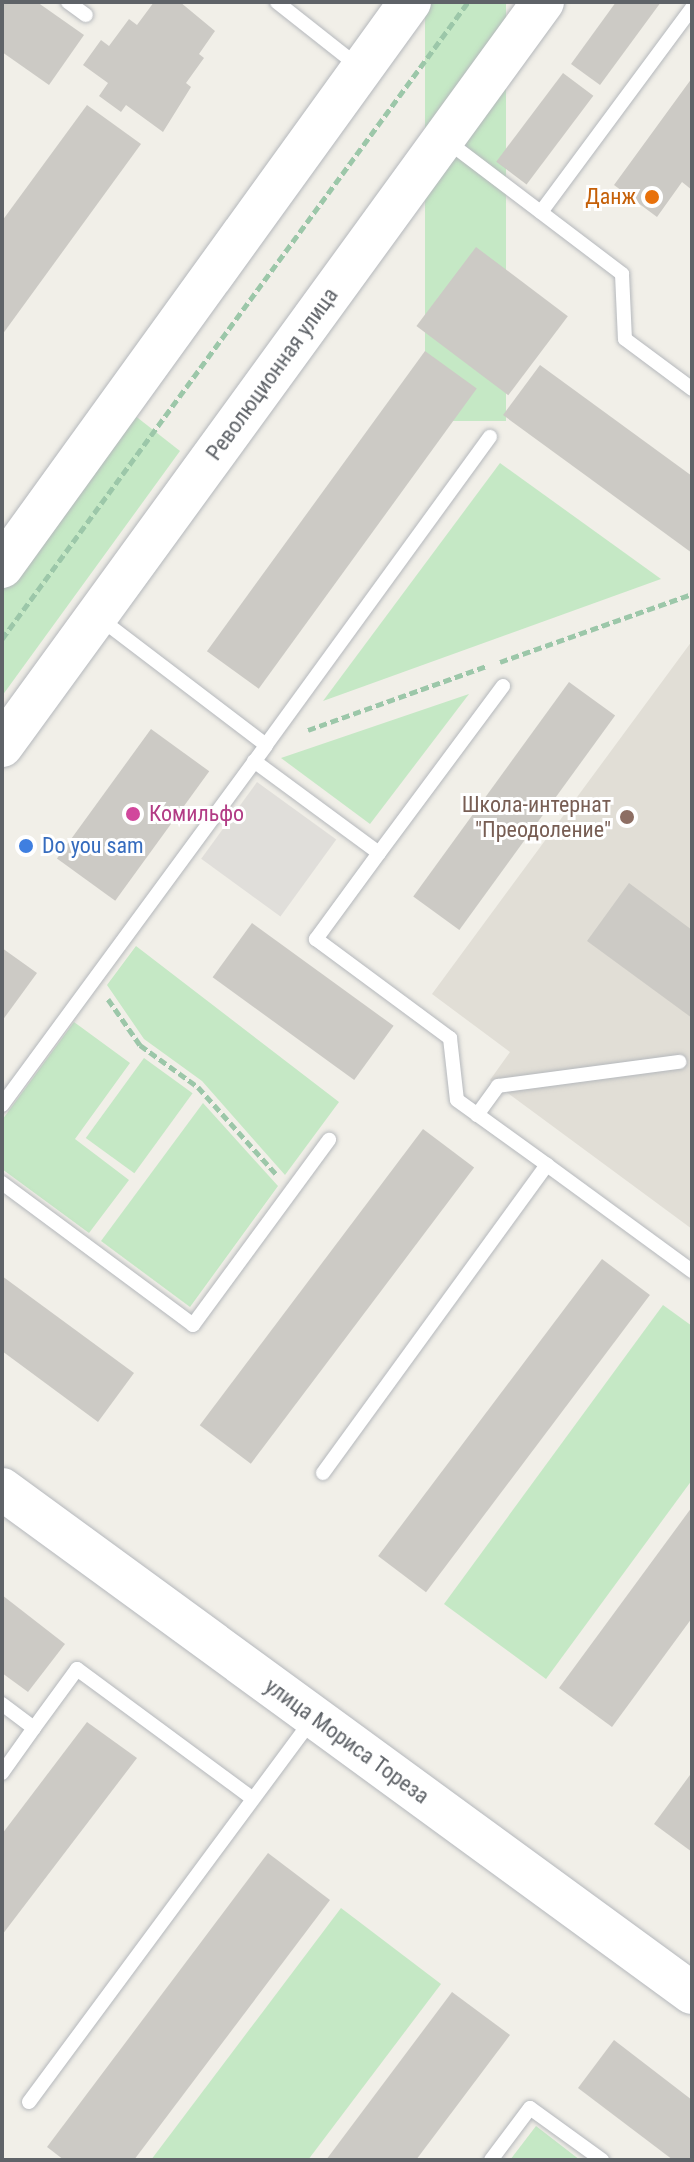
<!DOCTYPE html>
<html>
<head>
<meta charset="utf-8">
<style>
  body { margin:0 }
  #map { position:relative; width:694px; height:2162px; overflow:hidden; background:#f1efe8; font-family:"Roboto Condensed",sans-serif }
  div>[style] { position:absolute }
  .industrial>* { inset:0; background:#e0deda; transform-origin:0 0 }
  .education>* { inset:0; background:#e1ded6 }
  .green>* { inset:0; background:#c5e8c5; transform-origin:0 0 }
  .building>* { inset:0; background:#cccac5; transform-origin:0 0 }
  .path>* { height:5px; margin-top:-2.5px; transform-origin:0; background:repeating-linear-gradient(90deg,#9cc7a9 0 8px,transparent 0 12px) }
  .roads { filter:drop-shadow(0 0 2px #b5b8bc) drop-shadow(0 0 2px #b5b8bc) }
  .service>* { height:14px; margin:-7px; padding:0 7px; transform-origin:7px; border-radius:7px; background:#fff }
  .secondary>* { height:42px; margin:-21px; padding:0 21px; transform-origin:21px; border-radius:21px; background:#fff }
  .dots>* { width:22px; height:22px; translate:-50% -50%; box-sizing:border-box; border:4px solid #fff; border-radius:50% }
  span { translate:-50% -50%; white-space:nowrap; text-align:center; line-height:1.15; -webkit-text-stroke:6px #fff; paint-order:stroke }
  .food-label { font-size:22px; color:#c56008 }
  .right { translate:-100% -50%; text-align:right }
  .street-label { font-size:22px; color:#5f6368 }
  .education-label { font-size:22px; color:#785e54 }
  .hotel-label { font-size:22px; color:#b23c85 }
  .left { translate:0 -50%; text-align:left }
  .shop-label { font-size:22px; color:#366cbe }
  .frame { position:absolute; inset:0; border:4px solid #5f6368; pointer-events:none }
</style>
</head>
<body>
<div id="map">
  <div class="industrial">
    <div style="left:257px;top:782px;width:98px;height:95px;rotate:36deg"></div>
  </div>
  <div class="education">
    <div style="clip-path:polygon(692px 641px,692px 1229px,490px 1080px,510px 1052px,432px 994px)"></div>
  </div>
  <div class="green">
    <div style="left:425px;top:2px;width:81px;height:419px"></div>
    <div style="clip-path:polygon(129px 411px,180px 451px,2px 696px,2px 582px)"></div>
    <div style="clip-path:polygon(500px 463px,661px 579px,323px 701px)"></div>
    <div style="clip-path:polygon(469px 694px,370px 824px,281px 758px)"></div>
    <div style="clip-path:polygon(136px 946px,339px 1102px,285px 1175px,202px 1081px,144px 1039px,107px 985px)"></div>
    <div style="clip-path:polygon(74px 1022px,130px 1063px,75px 1139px,129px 1180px,89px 1233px,2px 1169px,2px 1120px)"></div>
    <div style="left:144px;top:1058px;width:60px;height:99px;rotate:36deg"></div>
    <div style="clip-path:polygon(203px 1103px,278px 1186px,190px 1307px,101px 1241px)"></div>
    <div style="clip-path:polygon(663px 1305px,692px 1326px,692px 1480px,546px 1679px,444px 1604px)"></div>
    <div style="clip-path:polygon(341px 1908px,441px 1984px,308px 2160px,151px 2160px)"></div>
    <div style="clip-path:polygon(536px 2126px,580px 2160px,510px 2160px)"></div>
  </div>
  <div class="building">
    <div style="clip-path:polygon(2px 2px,37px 2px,84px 35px,49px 85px,2px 52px)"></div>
    <div style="clip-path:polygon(154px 2px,180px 2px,215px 31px,199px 54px,204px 58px,186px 83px,191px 87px,163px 132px,126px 105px,121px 112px,99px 96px,108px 83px,83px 65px,101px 40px,109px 46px,129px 19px,137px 25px)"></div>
    <div style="clip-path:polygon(616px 2px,661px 2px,600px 85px,571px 64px)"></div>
    <div style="left:563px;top:73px;width:38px;height:111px;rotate:37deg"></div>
    <div style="clip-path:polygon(692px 78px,692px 190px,682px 182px,657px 217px,614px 185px)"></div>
    <div style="clip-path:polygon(87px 105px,141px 144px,2px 335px,2px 221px)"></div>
    <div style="left:476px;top:247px;width:115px;height:99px;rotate:37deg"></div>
    <div style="left:425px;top:351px;width:64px;height:371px;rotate:36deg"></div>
    <div style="clip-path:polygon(540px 365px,692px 476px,692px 553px,503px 415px)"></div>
    <div style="left:569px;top:682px;width:57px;height:265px;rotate:36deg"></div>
    <div style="left:151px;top:729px;width:72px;height:160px;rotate:36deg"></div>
    <div style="clip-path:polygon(629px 883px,692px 930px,692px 1018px,587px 941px)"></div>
    <div style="left:252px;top:923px;width:175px;height:67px;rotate:36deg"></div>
    <div style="clip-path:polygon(2px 948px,37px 973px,2px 1021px)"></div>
    <div style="left:423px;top:1129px;width:64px;height:371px;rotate:37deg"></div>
    <div style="left:602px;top:1259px;width:60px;height:372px;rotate:37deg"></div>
    <div style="clip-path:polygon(2px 1276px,134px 1373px,98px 1422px,2px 1351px)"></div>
    <div style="clip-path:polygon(692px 1507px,692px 1618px,612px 1727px,559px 1688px)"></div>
    <div style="clip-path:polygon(2px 1595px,65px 1644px,28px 1692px,2px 1673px)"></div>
    <div style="clip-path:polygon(87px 1722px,137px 1758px,2px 1935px,2px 1834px)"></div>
    <div style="clip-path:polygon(690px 1775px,692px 1777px,692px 1852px,654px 1824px)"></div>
    <div style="clip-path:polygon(268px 1853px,330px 1900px,134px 2160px,64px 2160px,47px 2147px)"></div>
    <div style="clip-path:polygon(452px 1992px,510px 2035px,416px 2160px,326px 2160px)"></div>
    <div style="clip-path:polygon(614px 2040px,692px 2100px,692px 2160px,673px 2160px,578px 2088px)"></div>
  </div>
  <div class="path">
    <div style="left:2px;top:639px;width:789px;rotate:-53.81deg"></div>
    <div style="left:500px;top:662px;width:204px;rotate:-19.5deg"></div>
    <div style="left:308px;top:730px;width:190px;rotate:-19.7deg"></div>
    <div style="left:108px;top:999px;width:56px;rotate:55.2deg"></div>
    <div style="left:140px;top:1045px;width:72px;rotate:35.9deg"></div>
    <div style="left:198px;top:1087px;width:118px;rotate:48.1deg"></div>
  </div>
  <div class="roads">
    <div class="service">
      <div style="left:68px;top:2px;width:22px;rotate:36deg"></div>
      <div style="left:277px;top:2px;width:103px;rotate:38.3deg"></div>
      <div style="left:447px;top:141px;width:220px;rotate:37.2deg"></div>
      <div style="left:622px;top:274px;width:65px;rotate:87.4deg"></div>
      <div style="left:625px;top:339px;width:84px;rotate:36.7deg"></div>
      <div style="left:541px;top:212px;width:254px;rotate:-53.5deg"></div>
      <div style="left:266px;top:745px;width:381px;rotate:-54deg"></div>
      <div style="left:254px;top:761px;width:155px;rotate:36.4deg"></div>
      <div style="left:379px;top:853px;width:208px;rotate:-53.4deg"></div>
      <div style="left:379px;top:853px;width:107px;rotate:126.2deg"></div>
      <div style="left:316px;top:939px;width:167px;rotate:36.5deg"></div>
      <div style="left:450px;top:1038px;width:62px;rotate:83.6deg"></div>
      <div style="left:457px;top:1100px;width:111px;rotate:35.8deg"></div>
      <div style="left:2px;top:1105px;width:446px;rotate:-53.7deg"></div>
      <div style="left:266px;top:745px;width:210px;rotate:-142.7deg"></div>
      <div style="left:477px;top:1115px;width:36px;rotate:-54deg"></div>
      <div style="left:498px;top:1086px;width:183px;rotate:-7.6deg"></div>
      <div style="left:2px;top:1183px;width:238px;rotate:36.6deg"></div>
      <div style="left:193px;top:1325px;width:230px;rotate:-53.7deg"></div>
      <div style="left:323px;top:1473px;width:381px;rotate:-54deg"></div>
      <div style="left:547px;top:1165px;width:180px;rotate:36.2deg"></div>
      <div style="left:2px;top:1704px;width:40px;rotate:37deg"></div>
      <div style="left:34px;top:1728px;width:73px;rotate:-53.9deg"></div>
      <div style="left:77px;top:1669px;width:217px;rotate:36.4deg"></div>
      <div style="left:2px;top:1773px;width:55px;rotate:-54.6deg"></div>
      <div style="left:29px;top:2102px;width:476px;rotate:-53.5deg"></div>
      <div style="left:491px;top:2160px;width:65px;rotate:-53.1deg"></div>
      <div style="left:530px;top:2108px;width:89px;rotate:35.8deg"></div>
    </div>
    <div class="secondary">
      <div style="left:2px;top:567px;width:697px;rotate:-54.17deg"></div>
      <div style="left:2px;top:746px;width:920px;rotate:-53.98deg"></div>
      <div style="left:2px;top:1489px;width:854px;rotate:36.15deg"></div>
    </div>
  </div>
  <div class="dots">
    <div style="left:652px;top:197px;background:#e8710a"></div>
    <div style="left:133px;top:814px;background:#d1479c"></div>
    <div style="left:627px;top:817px;background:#8d6e63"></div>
    <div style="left:26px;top:846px;background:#3f7fe0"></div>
  </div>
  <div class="food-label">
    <span class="right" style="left:636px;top:197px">Данж</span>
  </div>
  <div class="street-label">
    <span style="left:272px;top:374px;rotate:-54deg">Революционная улица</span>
    <span style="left:347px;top:1741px;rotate:36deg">улица Мориса Тореза</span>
  </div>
  <div class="education-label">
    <span class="right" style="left:611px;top:817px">Школа-интернат<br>"Преодоление"</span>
  </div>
  <div class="hotel-label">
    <span class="left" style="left:149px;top:814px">Комильфо</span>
  </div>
  <div class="shop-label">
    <span class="left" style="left:42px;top:846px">Do you sam</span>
  </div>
  <div class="frame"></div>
</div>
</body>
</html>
